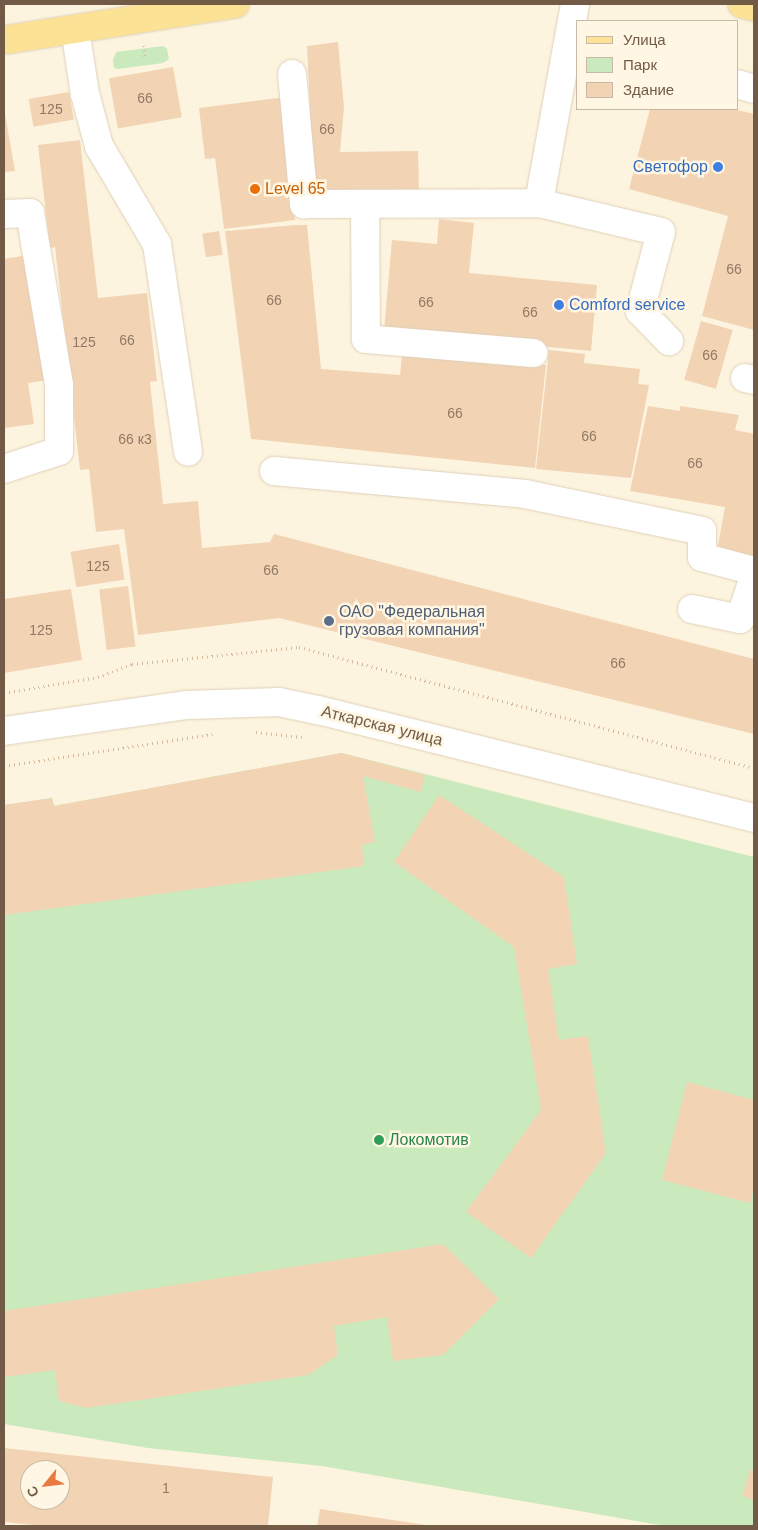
<!DOCTYPE html>
<html>
<head>
<meta charset="utf-8">
<style>
  body { margin:0 }
  #map { position:relative; width:758px; height:1530px; overflow:hidden; background:#fcf4de; font-family:Arial,sans-serif }
  div>[style] { position:absolute }
  .green>* { inset:0; background:#cae9bd }
  .building>* { inset:0; background:#f2d4b5; transform-origin:0 0 }
  .path>* { height:3px; margin-top:-1.5px; transform-origin:0; background:repeating-linear-gradient(90deg,#d6b899 0 1px,transparent 0 5px) }
  .roads { filter:drop-shadow(0 0 1px #e0d0ba) drop-shadow(0 0 1px #e0d0ba) }
  .minor>* { height:28px; margin:-14px; padding:0 14px; transform-origin:14px; border-radius:14px; background:#fff }
  .major>* { height:28px; margin:-14px; padding:0 14px; transform-origin:14px; border-radius:14px; background:#fce295 }
  .dots>* { width:14px; height:14px; translate:-50% -50%; box-sizing:border-box; border:2px solid #fff7e4; border-radius:50% }
  span { translate:-50% -50%; white-space:nowrap; text-align:center; line-height:1.15; -webkit-text-stroke:5px #fff7e4; paint-order:stroke }
  .number-label { font-size:14px; color:#927962 }
  .number-label span { -webkit-text-stroke-width:0 }
  .shop-label { font-size:16px; color:#366cbe }
  .right { translate:-100% -50%; text-align:right }
  .left { translate:0 -50%; text-align:left }
  .food-label { font-size:16px; color:#c56008 }
  .service-label { font-size:16px; color:#4e5e75 }
  .street-label { font-size:16px; color:#725b46 }
  .leisure-label { font-size:16px; color:#27864d }
  .frame { position:absolute; inset:0; border:5px solid #725b46; pointer-events:none }
  .legend { position:absolute; left:576px; top:20px; width:162px; height:90px; box-sizing:border-box; background:#fff7e4; border:1px solid #c7b9a5; margin:0; padding:6px 9px; list-style:none; font-size:15px; color:#725b46 }
  .legend li { display:flex; align-items:center; gap:10px; height:25px }
  .legend b { width:25px; border:1px solid #c7b9a5 }
  .north { position:absolute; left:20px; top:1460px; width:50px; height:50px; box-sizing:border-box; background:#fff7e4; border:1px solid #c7b9a5; border-radius:50%; rotate:241deg; font-size:14px; font-weight:700; line-height:20px; text-align:center; color:#725b46 }
  .north::after { content:''; display:block; margin:auto; width:18px; height:22px; background:#e87941; clip-path:polygon(50% 0,100% 100%,50% 72%,0 100%) }
</style>
</head>
<body>
<div id="map">
  <div class="green">
    <div style="clip-path:polygon(163px 46px,167px 49px,169px 59px,163px 63px,118px 69px,114px 68px,113px 60px,116px 52px)"></div>
    <div style="clip-path:polygon(342px 753px,754px 857px,754px 1526px,665px 1526px,322px 1466px,148px 1448px,4px 1424px,4px 805px,52px 798px,54px 806px)"></div>
  </div>
  <div class="building">
    <div style="clip-path:polygon(338px 42px,344px 107px,340px 152px,418px 151px,419px 190px,314px 191px,307px 46px)"></div>
    <div style="left:173px;top:67px;width:51px;height:65px;rotate:80deg"></div>
    <div style="left:69px;top:92px;width:28px;height:41px;rotate:80deg"></div>
    <div style="clip-path:polygon(286px 97px,286px 149px,295px 220px,224px 229px,215px 158px,205px 159px,199px 108px)"></div>
    <div style="clip-path:polygon(4px 108px,15px 171px,4px 172px)"></div>
    <div style="clip-path:polygon(650px 109px,733px 109px,754px 114px,754px 330px,702px 316px,728px 216px,629px 189px)"></div>
    <div style="clip-path:polygon(80px 140px,98px 298px,147px 293px,157px 381px,150px 382px,163px 504px,198px 501px,202px 548px,270px 542px,274px 534px,754px 659px,754px 734px,279px 618px,138px 635px,124px 529px,96px 532px,89px 469px,80px 470px,55px 247px,50px 248px,38px 145px)"></div>
    <div style="clip-path:polygon(439px 219px,474px 223px,469px 273px,597px 285px,591px 351px,384px 331px,392px 240px,437px 244px)"></div>
    <div style="clip-path:polygon(296px 225px,307px 225px,321px 369px,400px 375px,402px 354px,546px 365px,535px 468px,251px 439px,225px 231px)"></div>
    <div style="left:219px;top:231px;width:24px;height:17px;rotate:81deg"></div>
    <div style="clip-path:polygon(28px 255px,48px 380px,28px 383px,34px 424px,4px 428px,4px 259px)"></div>
    <div style="left:701px;top:321px;width:33px;height:61px;rotate:16deg"></div>
    <div style="clip-path:polygon(549px 350px,585px 354px,584px 363px,640px 369px,638px 384px,649px 385px,631px 478px,536px 469px)"></div>
    <div style="clip-path:polygon(648px 406px,680px 411px,680px 406px,739px 415px,735px 430px,754px 434px,754px 560px,717px 551px,725px 507px,630px 491px)"></div>
    <div style="left:119px;top:544px;width:36px;height:49px;rotate:81deg"></div>
    <div style="left:128px;top:586px;width:61px;height:29px;rotate:83deg"></div>
    <div style="clip-path:polygon(71px 589px,82px 660px,4px 673px,4px 599px)"></div>
    <div style="clip-path:polygon(342px 753px,425px 775px,421px 792px,363px 776px,375px 842px,362px 845px,364px 866px,4px 915px,4px 805px,52px 798px,54px 806px)"></div>
    <div style="clip-path:polygon(439px 795px,564px 877px,577px 964px,548px 969px,559px 1040px,588px 1036px,606px 1153px,531px 1258px,466px 1212px,541px 1110px,514px 947px,394px 862px)"></div>
    <div style="clip-path:polygon(687px 1082px,754px 1100px,754px 1187px,750px 1203px,662px 1180px)"></div>
    <div style="clip-path:polygon(443px 1244px,499px 1299px,443px 1355px,393px 1361px,387px 1317px,334px 1326px,338px 1355px,308px 1375px,86px 1408px,59px 1401px,55px 1370px,4px 1377px,4px 1311px)"></div>
    <div style="clip-path:polygon(evenodd,4px 1448px,273px 1477px,268px 1526px,42px 1526px,4px 1522px,4px 1448px,30px 1470px,60px 1470px,60px 1500px,30px 1500px,30px 1470px)"></div>
    <div style="clip-path:polygon(750px 1470px,754px 1471px,754px 1500px,742px 1496px)"></div>
    <div style="clip-path:polygon(320px 1509px,426px 1525px,426px 1526px,317px 1526px)"></div>
  </div>
  <div class="path">
    <div style="left:144px;top:45px;width:15px;rotate:86deg"></div>
    <div style="left:4px;top:693px;width:95px;rotate:-9.7deg"></div>
    <div style="left:98px;top:677px;width:36px;rotate:-21deg"></div>
    <div style="left:132px;top:664px;width:168px;rotate:-5.8deg"></div>
    <div style="left:299px;top:647px;width:471px;rotate:14.9deg"></div>
    <div style="left:256px;top:732px;width:46px;rotate:6.2deg"></div>
    <div style="left:4px;top:766px;width:211px;rotate:-8.7deg"></div>
  </div>
  <div class="roads">
    <div class="minor">
      <div style="left:575px;top:4px;width:202px;rotate:100.3deg"></div>
      <div style="left:539px;top:203px;width:125px;rotate:13.4deg"></div>
      <div style="left:661px;top:232px;width:82px;rotate:104.9deg"></div>
      <div style="left:640px;top:311px;width:42px;rotate:46deg"></div>
      <div style="left:75px;top:29px;width:66px;rotate:81.3deg"></div>
      <div style="left:85px;top:94px;width:54px;rotate:74.9deg"></div>
      <div style="left:99px;top:146px;width:114px;rotate:59.4deg"></div>
      <div style="left:157px;top:244px;width:210px;rotate:81.5deg"></div>
      <div style="left:292px;top:74px;width:131px;rotate:84.7deg"></div>
      <div style="left:304px;top:204px;width:235px;rotate:-0.2deg"></div>
      <div style="left:737px;top:84px;width:18px;rotate:16deg"></div>
      <div style="left:365px;top:204px;width:135px;rotate:89.6deg"></div>
      <div style="left:366px;top:339px;width:168px;rotate:4.8deg"></div>
      <div style="left:4px;top:214px;width:26px;rotate:-2deg"></div>
      <div style="left:30px;top:213px;width:174px;rotate:80.4deg"></div>
      <div style="left:59px;top:385px;width:66px;rotate:90deg"></div>
      <div style="left:59px;top:451px;width:58px;rotate:161.9deg"></div>
      <div style="left:745px;top:378px;width:9px;rotate:13deg"></div>
      <div style="left:274px;top:471px;width:252px;rotate:5.2deg"></div>
      <div style="left:525px;top:494px;width:181px;rotate:11.8deg"></div>
      <div style="left:702px;top:531px;width:26px;rotate:90deg"></div>
      <div style="left:702px;top:557px;width:54px;rotate:15.1deg"></div>
      <div style="left:692px;top:609px;width:49px;rotate:11.8deg"></div>
      <div style="left:740px;top:619px;width:44px;rotate:-71.6deg"></div>
      <div style="left:4px;top:731px;width:185px;rotate:-8.1deg"></div>
      <div style="left:187px;top:705px;width:92px;rotate:-1.9deg"></div>
      <div style="left:279px;top:702px;width:40px;rotate:12deg"></div>
      <div style="left:318px;top:710px;width:449px;rotate:13.9deg"></div>
    </div>
    <div class="major">
      <div style="left:742px;top:4px;width:12px;rotate:14deg"></div>
      <div style="left:4px;top:40px;width:234px;rotate:-8.9deg"></div>
    </div>
  </div>
  <div class="dots">
    <div style="left:718px;top:167px;background:#3f7fe0"></div>
    <div style="left:255px;top:189px;background:#e8710a"></div>
    <div style="left:559px;top:305px;background:#3f7fe0"></div>
    <div style="left:329px;top:621px;background:#5c6f8a"></div>
    <div style="left:379px;top:1140px;background:#2e9e5b"></div>
  </div>
  <div class="number-label">
    <span style="left:145px;top:98px">66</span>
    <span style="left:51px;top:109px">125</span>
    <span style="left:327px;top:129px">66</span>
    <span style="left:734px;top:269px">66</span>
    <span style="left:274px;top:300px">66</span>
    <span style="left:426px;top:302px">66</span>
    <span style="left:530px;top:312px">66</span>
    <span style="left:127px;top:340px">66</span>
    <span style="left:84px;top:342px">125</span>
    <span style="left:710px;top:355px">66</span>
    <span style="left:455px;top:413px">66</span>
    <span style="left:589px;top:436px">66</span>
    <span style="left:135px;top:439px">66 к3</span>
    <span style="left:695px;top:463px">66</span>
    <span style="left:98px;top:566px">125</span>
    <span style="left:271px;top:570px">66</span>
    <span style="left:41px;top:630px">125</span>
    <span style="left:618px;top:663px">66</span>
    <span style="left:166px;top:1488px">1</span>
  </div>
  <div class="shop-label">
    <span class="right" style="left:708px;top:167px">Светофор</span>
    <span class="left" style="left:569px;top:305px">Comford service</span>
  </div>
  <div class="food-label">
    <span class="left" style="left:265px;top:189px">Level 65</span>
  </div>
  <div class="service-label">
    <span class="left" style="left:339px;top:621px">ОАО "Федеральная<br>грузовая компания"</span>
  </div>
  <div class="street-label">
    <span style="left:382px;top:726px;rotate:14deg">Аткарская улица</span>
  </div>
  <div class="leisure-label">
    <span class="left" style="left:389px;top:1140px">Локомотив</span>
  </div>
  <div class="frame"></div>
  <ul class="legend">
  <li><b style="height:6px;background:#fce295"></b>Улица</li>
  <li><b style="height:14px;background:#cae9bd"></b>Парк</li>
  <li><b style="height:14px;background:#f2d4b5"></b>Здание</li>
  </ul>
  <div class="north">С</div>
</div>
</body>
</html>
